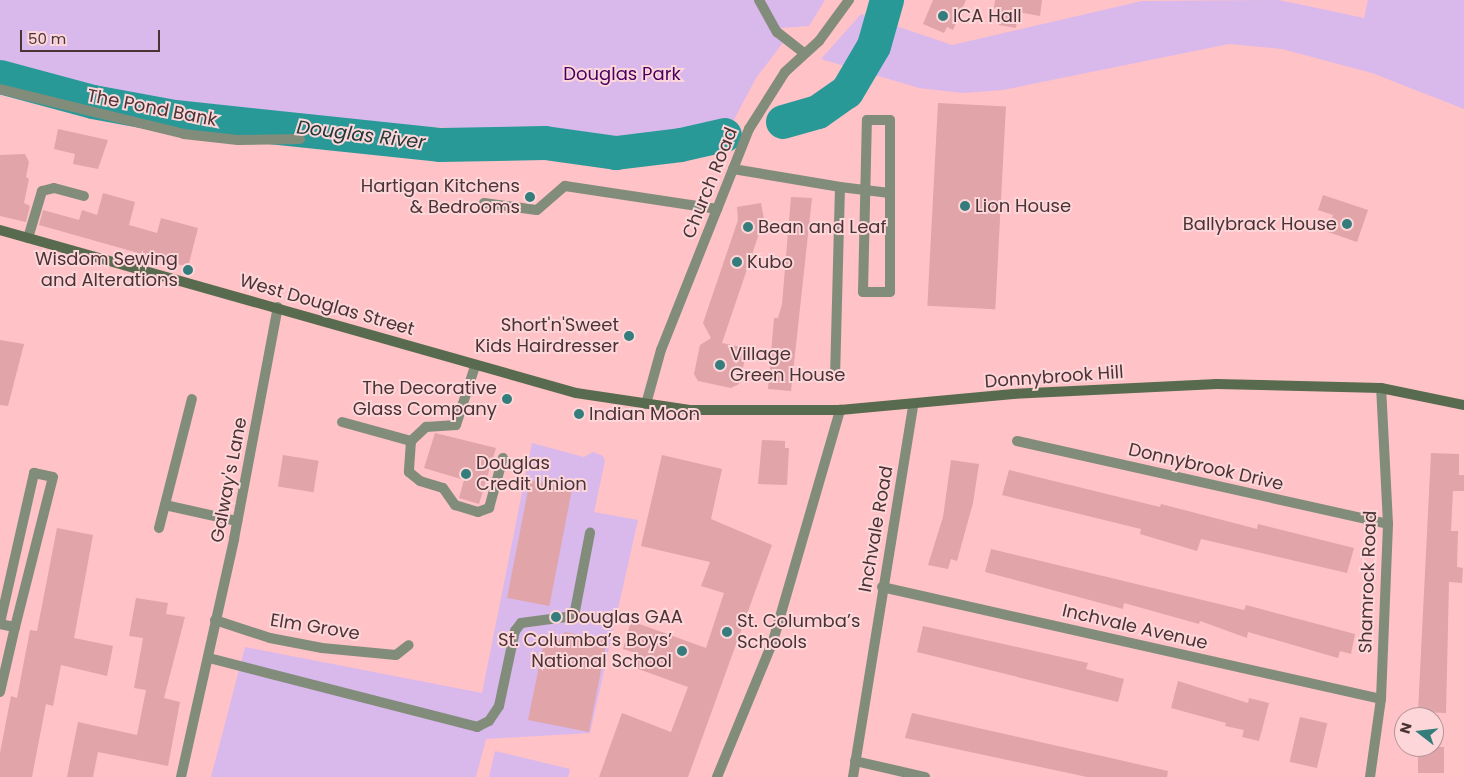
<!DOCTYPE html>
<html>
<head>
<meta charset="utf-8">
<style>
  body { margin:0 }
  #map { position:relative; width:1464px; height:777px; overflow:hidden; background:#ffc2c6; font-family:Poppins,sans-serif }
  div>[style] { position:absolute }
  .green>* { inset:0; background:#d9b8ec }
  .river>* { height:34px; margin:-17px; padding:0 17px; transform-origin:17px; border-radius:17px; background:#299998 }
  .building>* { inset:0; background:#e0a4a9; transform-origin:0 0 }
  .lane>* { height:10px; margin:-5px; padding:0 5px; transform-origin:5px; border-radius:5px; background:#818d7a }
  .street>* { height:10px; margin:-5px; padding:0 5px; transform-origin:5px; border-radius:5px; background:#818d7a }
  .secondary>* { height:10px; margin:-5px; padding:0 5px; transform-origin:5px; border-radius:5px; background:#596b4f }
  .dots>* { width:14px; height:14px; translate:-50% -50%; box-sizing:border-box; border:2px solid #fcd6d9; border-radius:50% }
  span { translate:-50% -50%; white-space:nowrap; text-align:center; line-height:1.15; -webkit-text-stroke:4px #fcd6d9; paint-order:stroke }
  .poi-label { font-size:18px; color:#4b3335 }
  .left { translate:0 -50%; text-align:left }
  .right { translate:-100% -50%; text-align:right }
  .park-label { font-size:18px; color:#480061 }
  .street-label { font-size:18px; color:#4b3335 }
  .water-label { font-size:19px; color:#213938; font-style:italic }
  .north { position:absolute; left:1394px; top:707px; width:50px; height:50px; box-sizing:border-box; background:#fcd6d9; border:1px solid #b59597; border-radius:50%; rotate:286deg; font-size:14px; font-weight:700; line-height:20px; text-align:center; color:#4b3335 }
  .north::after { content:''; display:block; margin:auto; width:18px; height:22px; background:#347d7c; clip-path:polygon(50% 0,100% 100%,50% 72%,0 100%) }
  .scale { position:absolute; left:20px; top:30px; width:140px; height:22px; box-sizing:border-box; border:2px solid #4b3335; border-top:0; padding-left:6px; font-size:15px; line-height:18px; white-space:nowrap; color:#4b3335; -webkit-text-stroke:4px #fcd6d9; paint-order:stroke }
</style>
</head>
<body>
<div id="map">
  <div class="green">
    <div style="clip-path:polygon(0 0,825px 0,809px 26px,781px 28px,782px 44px,756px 78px,728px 131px,627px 150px,479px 129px,175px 117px,0 86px)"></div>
    <div style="clip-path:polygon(1279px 0,1364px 18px,1368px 0,1464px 0,1464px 109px,1372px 73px,1282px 49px,1229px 44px,1003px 90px,963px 93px,919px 88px,821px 59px,861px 14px,952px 45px,1142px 1px)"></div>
    <div style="clip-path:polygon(532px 443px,584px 457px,593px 452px,603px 456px,605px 461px,594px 512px,638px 520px,590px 733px,486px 739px,476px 777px,211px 777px,245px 647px,482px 693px)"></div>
    <div style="clip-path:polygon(495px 751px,570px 769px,568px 777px,489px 777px)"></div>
  </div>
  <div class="river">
    <div style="left:0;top:77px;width:96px;rotate:15deg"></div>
    <div style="left:93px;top:102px;width:83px;rotate:10.4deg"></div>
    <div style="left:175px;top:117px;width:266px;rotate:6deg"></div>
    <div style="left:440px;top:145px;width:105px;rotate:-1.1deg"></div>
    <div style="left:545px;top:143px;width:72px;rotate:8deg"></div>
    <div style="left:616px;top:153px;width:65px;rotate:-7deg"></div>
    <div style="left:681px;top:145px;width:45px;rotate:-12.8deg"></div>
    <div style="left:783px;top:122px;width:36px;rotate:-16deg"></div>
    <div style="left:818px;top:112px;width:35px;rotate:-35deg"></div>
    <div style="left:847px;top:92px;width:53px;rotate:-59.6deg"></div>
    <div style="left:874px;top:46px;width:48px;rotate:-74.2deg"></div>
  </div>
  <div class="building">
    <div style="clip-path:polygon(933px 0,966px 0,953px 30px,947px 27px,944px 33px,923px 24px)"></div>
    <div style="clip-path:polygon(995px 0,1042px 0,1040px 16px,1018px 12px,1016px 28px,999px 25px,1001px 9px,994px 8px)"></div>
    <div style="left:938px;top:103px;width:68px;height:203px;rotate:3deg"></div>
    <div style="clip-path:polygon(58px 129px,108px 140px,98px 169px,73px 164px,75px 154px,54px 149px)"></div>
    <div style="clip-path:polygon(25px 154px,29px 162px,26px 177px,29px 179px,24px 203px,30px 206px,26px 222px,0 216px,0 155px)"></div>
    <div style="clip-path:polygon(103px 193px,135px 202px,129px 225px,157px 233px,161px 218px,198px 228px,188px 267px,39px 225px,43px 210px,79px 220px,82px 210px,97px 215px)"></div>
    <div style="clip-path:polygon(1323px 195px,1368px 210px,1357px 242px,1328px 232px,1333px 215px,1318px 210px)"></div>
    <div style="clip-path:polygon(791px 197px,812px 198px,791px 391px,768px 389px,774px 318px,778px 318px,782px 304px)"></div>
    <div style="clip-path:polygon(761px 203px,764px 219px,722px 343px,741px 347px,746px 355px,739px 384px,731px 388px,698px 381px,694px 374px,700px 345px,711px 338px,703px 323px,738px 220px,737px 207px)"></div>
    <div style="clip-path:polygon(0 340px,24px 344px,8px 406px,0 405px)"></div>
    <div style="clip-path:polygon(435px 433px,496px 448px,479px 504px,459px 498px,464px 480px,424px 468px)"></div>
    <div style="clip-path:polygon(762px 440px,785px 441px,785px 448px,789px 448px,787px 485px,758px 484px)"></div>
    <div style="clip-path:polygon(1431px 453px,1459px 454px,1459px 475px,1464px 475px,1464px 491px,1453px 491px,1451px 531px,1458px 531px,1457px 567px,1463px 568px,1462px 583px,1449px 582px,1446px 713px,1418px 712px)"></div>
    <div style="left:283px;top:455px;width:36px;height:32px;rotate:9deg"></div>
    <div style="clip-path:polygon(662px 455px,722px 469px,711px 519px,772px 545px,688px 777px,599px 777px,622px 713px,671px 732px,688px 687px,630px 666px,635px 653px,623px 649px,631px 621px,706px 648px,724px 593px,701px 586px,710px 562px,641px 546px)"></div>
    <div style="clip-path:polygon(951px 460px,979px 464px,973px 503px,957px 561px,951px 559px,948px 569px,928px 565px,943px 517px)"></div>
    <div style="clip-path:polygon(1009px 470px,1160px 507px,1161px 504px,1257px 529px,1258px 524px,1354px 548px,1347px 573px,1201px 539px,1197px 551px,1140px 534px,1141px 529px,1002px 495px)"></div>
    <div style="left:530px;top:480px;width:43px;height:120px;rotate:11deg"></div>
    <div style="clip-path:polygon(57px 528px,93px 535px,74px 638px,113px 646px,107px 676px,61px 665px,53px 706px,46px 704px,32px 777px,0 777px,0 753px,11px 696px,17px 698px,30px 630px,37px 631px)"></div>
    <div style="clip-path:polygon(991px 549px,1244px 610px,1246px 605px,1355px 634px,1351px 654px,1340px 651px,1338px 658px,1248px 632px,1247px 638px,1200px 621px,1199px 624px,1124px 603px,1123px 609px,985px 572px)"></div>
    <div style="clip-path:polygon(136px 598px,168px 603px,166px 614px,185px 617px,164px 698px,180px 702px,168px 766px,98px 752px,93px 777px,67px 777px,78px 722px,137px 735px,146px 690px,134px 688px,143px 638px,129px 636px)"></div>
    <div style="clip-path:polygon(923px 626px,1088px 663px,1086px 669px,1124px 679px,1118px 702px,917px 652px)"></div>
    <div style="clip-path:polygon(564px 632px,607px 640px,589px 732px,528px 720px,545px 637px,563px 640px)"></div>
    <div style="clip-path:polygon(1178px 681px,1248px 703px,1249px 698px,1269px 703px,1259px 741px,1242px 737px,1244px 730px,1225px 726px,1226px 723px,1171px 708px)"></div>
    <div style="clip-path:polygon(912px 713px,1168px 771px,1167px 777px,1087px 777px,905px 738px)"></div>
    <div style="left:1300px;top:717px;width:28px;height:46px;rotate:13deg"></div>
    <div style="left:1418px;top:747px;width:26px;height:26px"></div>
  </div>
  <div class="lane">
    <div style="left:759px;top:0;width:37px;rotate:61deg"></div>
    <div style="left:777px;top:32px;width:34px;rotate:38deg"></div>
    <div style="left:867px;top:120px;width:23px"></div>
    <div style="left:890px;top:120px;width:172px;rotate:90deg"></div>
    <div style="left:890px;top:292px;width:27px;rotate:180deg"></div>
    <div style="left:863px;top:292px;width:172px;rotate:-88.7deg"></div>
    <div style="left:840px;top:187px;width:50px;rotate:6.8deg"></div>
    <div style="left:484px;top:203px;width:53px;rotate:7.5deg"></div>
    <div style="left:537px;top:210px;width:37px;rotate:-41deg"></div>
    <div style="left:565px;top:186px;width:154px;rotate:8.6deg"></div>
    <div style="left:28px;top:238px;width:49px;rotate:-73.4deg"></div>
    <div style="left:42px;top:191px;width:12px;rotate:-14deg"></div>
    <div style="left:54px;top:188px;width:31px;rotate:15deg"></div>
    <div style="left:342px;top:422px;width:72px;rotate:15.4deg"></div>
    <div style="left:411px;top:441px;width:21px;rotate:-43deg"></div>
    <div style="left:426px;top:427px;width:30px;rotate:-4deg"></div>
    <div style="left:456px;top:425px;width:62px;rotate:-72.1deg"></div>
    <div style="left:411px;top:441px;width:31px;rotate:94deg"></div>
    <div style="left:409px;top:472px;width:14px;rotate:39deg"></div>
    <div style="left:420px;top:481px;width:24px;rotate:17deg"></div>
    <div style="left:443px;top:488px;width:21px;rotate:55deg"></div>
    <div style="left:455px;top:505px;width:24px;rotate:17deg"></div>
    <div style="left:478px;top:512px;width:12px;rotate:-20deg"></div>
    <div style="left:489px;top:508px;width:52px;rotate:-74.4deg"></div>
    <div style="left:0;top:623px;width:154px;rotate:-77.2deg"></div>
    <div style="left:34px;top:473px;width:19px;rotate:12deg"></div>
    <div style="left:53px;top:477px;width:155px;rotate:104.2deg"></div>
    <div style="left:15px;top:627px;width:15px;rotate:-169deg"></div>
    <div style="left:209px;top:658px;width:277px;rotate:14.4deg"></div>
    <div style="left:477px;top:727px;width:13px;rotate:-27deg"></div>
    <div style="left:489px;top:721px;width:18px;rotate:-56deg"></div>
    <div style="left:499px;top:706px;width:77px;rotate:-78deg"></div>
    <div style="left:515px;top:631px;width:10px;rotate:-53deg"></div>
    <div style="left:521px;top:623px;width:53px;rotate:-7.5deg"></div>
    <div style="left:574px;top:616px;width:85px;rotate:-79.1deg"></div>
    <div style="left:0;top:692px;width:67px;rotate:-77deg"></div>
    <div style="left:717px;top:777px;width:147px;rotate:-67.6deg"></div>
    <div style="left:773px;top:641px;width:241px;rotate:-73.8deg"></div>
  </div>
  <div class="street">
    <div style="left:0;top:89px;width:189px;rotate:13.7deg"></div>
    <div style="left:184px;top:134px;width:54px;rotate:6.3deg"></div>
    <div style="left:238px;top:140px;width:62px;rotate:-0.9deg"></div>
    <div style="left:733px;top:169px;width:109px;rotate:9.5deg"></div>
    <div style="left:840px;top:187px;width:189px;rotate:91.5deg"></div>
    <div style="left:646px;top:404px;width:56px;rotate:-74.5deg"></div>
    <div style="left:661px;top:350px;width:238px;rotate:-68.3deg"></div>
    <div style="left:749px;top:129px;width:67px;rotate:-57.7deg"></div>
    <div style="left:785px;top:72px;width:46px;rotate:-42.4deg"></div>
    <div style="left:819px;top:41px;width:51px;rotate:-53.8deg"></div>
    <div style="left:1017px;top:441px;width:380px;rotate:12.6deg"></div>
    <div style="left:165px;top:505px;width:74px;rotate:12.5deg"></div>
    <div style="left:159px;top:528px;width:133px;rotate:-75.7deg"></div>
    <div style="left:882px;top:587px;width:511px;rotate:12.65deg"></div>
    <div style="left:215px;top:620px;width:58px;rotate:18.1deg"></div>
    <div style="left:270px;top:638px;width:53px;rotate:10.9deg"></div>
    <div style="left:322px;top:648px;width:74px;rotate:5.4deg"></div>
    <div style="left:396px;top:655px;width:16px;rotate:-38deg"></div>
    <div style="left:855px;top:761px;width:72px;rotate:12.9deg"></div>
    <div style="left:181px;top:777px;width:244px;rotate:-77.4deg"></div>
    <div style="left:234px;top:539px;width:236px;rotate:-79.3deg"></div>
    <div style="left:853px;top:777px;width:376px;rotate:-80.8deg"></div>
    <div style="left:1370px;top:777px;width:79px;rotate:-82deg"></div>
    <div style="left:1381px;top:699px;width:175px;rotate:-87.7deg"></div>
    <div style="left:1388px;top:524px;width:136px;rotate:-92.9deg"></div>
  </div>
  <div class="secondary">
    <div style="left:0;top:230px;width:599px;rotate:15.8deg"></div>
    <div style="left:576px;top:393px;width:115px;rotate:8.5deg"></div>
    <div style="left:690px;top:410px;width:150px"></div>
    <div style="left:840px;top:410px;width:174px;rotate:-5.3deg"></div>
    <div style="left:1013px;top:394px;width:204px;rotate:-2.8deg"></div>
    <div style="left:1217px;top:384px;width:164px;rotate:1.4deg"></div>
    <div style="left:1381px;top:388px;width:85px;rotate:11.6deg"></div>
  </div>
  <div class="dots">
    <div style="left:943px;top:16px;background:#347d7c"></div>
    <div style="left:530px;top:197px;background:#347d7c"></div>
    <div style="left:965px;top:206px;background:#347d7c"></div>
    <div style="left:1347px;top:224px;background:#347d7c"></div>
    <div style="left:748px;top:227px;background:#347d7c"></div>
    <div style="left:737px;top:262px;background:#347d7c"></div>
    <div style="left:188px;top:270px;background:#347d7c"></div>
    <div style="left:629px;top:336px;background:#347d7c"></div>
    <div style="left:720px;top:365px;background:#347d7c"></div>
    <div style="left:507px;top:399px;background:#347d7c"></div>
    <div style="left:579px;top:414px;background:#347d7c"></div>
    <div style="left:466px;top:474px;background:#347d7c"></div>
    <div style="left:556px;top:617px;background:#347d7c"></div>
    <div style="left:727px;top:632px;background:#347d7c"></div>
    <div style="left:682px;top:651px;background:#347d7c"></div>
  </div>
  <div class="poi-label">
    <span class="left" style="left:953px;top:16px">ICA Hall</span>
    <span class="right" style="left:520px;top:197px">Hartigan Kitchens<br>&amp; Bedrooms</span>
    <span class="left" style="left:975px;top:206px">Lion House</span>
    <span class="right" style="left:1337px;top:224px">Ballybrack House</span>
    <span class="left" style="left:758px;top:227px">Bean and Leaf</span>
    <span class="right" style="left:178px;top:270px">Wisdom Sewing<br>and Alterations</span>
    <span class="left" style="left:747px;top:262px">Kubo</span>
    <span class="right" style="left:619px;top:336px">Short'n'Sweet<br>Kids Hairdresser</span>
    <span class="left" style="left:730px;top:365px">Village<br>Green House</span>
    <span class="right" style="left:497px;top:399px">The Decorative<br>Glass Company</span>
    <span class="left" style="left:589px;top:414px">Indian Moon</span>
    <span class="left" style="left:476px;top:474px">Douglas<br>Credit Union</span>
    <span class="left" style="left:566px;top:617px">Douglas GAA</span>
    <span class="left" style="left:737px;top:632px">St. Columba’s<br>Schools</span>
    <span class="right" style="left:672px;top:651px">St. Columba’s Boys’<br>National School</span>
  </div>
  <div class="park-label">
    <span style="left:622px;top:74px">Douglas Park</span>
  </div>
  <div class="street-label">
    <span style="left:152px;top:108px;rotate:11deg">The Pond Bank</span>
    <span style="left:710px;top:183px;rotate:-68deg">Church Road</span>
    <span style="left:327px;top:305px;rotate:16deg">West Douglas Street</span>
    <span style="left:1054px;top:377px;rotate:-4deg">Donnybrook Hill</span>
    <span style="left:1206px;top:467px;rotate:13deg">Donnybrook Drive</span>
    <span style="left:229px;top:480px;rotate:-79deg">Galway's Lane</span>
    <span style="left:876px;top:529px;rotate:-80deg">Inchvale Road</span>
    <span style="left:1368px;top:582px;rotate:-88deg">Shamrock Road</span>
    <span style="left:315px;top:627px;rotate:9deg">Elm Grove</span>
    <span style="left:1135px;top:627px;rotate:13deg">Inchvale Avenue</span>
  </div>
  <div class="water-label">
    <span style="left:361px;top:135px;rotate:7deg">Douglas River</span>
  </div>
  <div class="north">N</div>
  <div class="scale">50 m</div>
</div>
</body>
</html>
